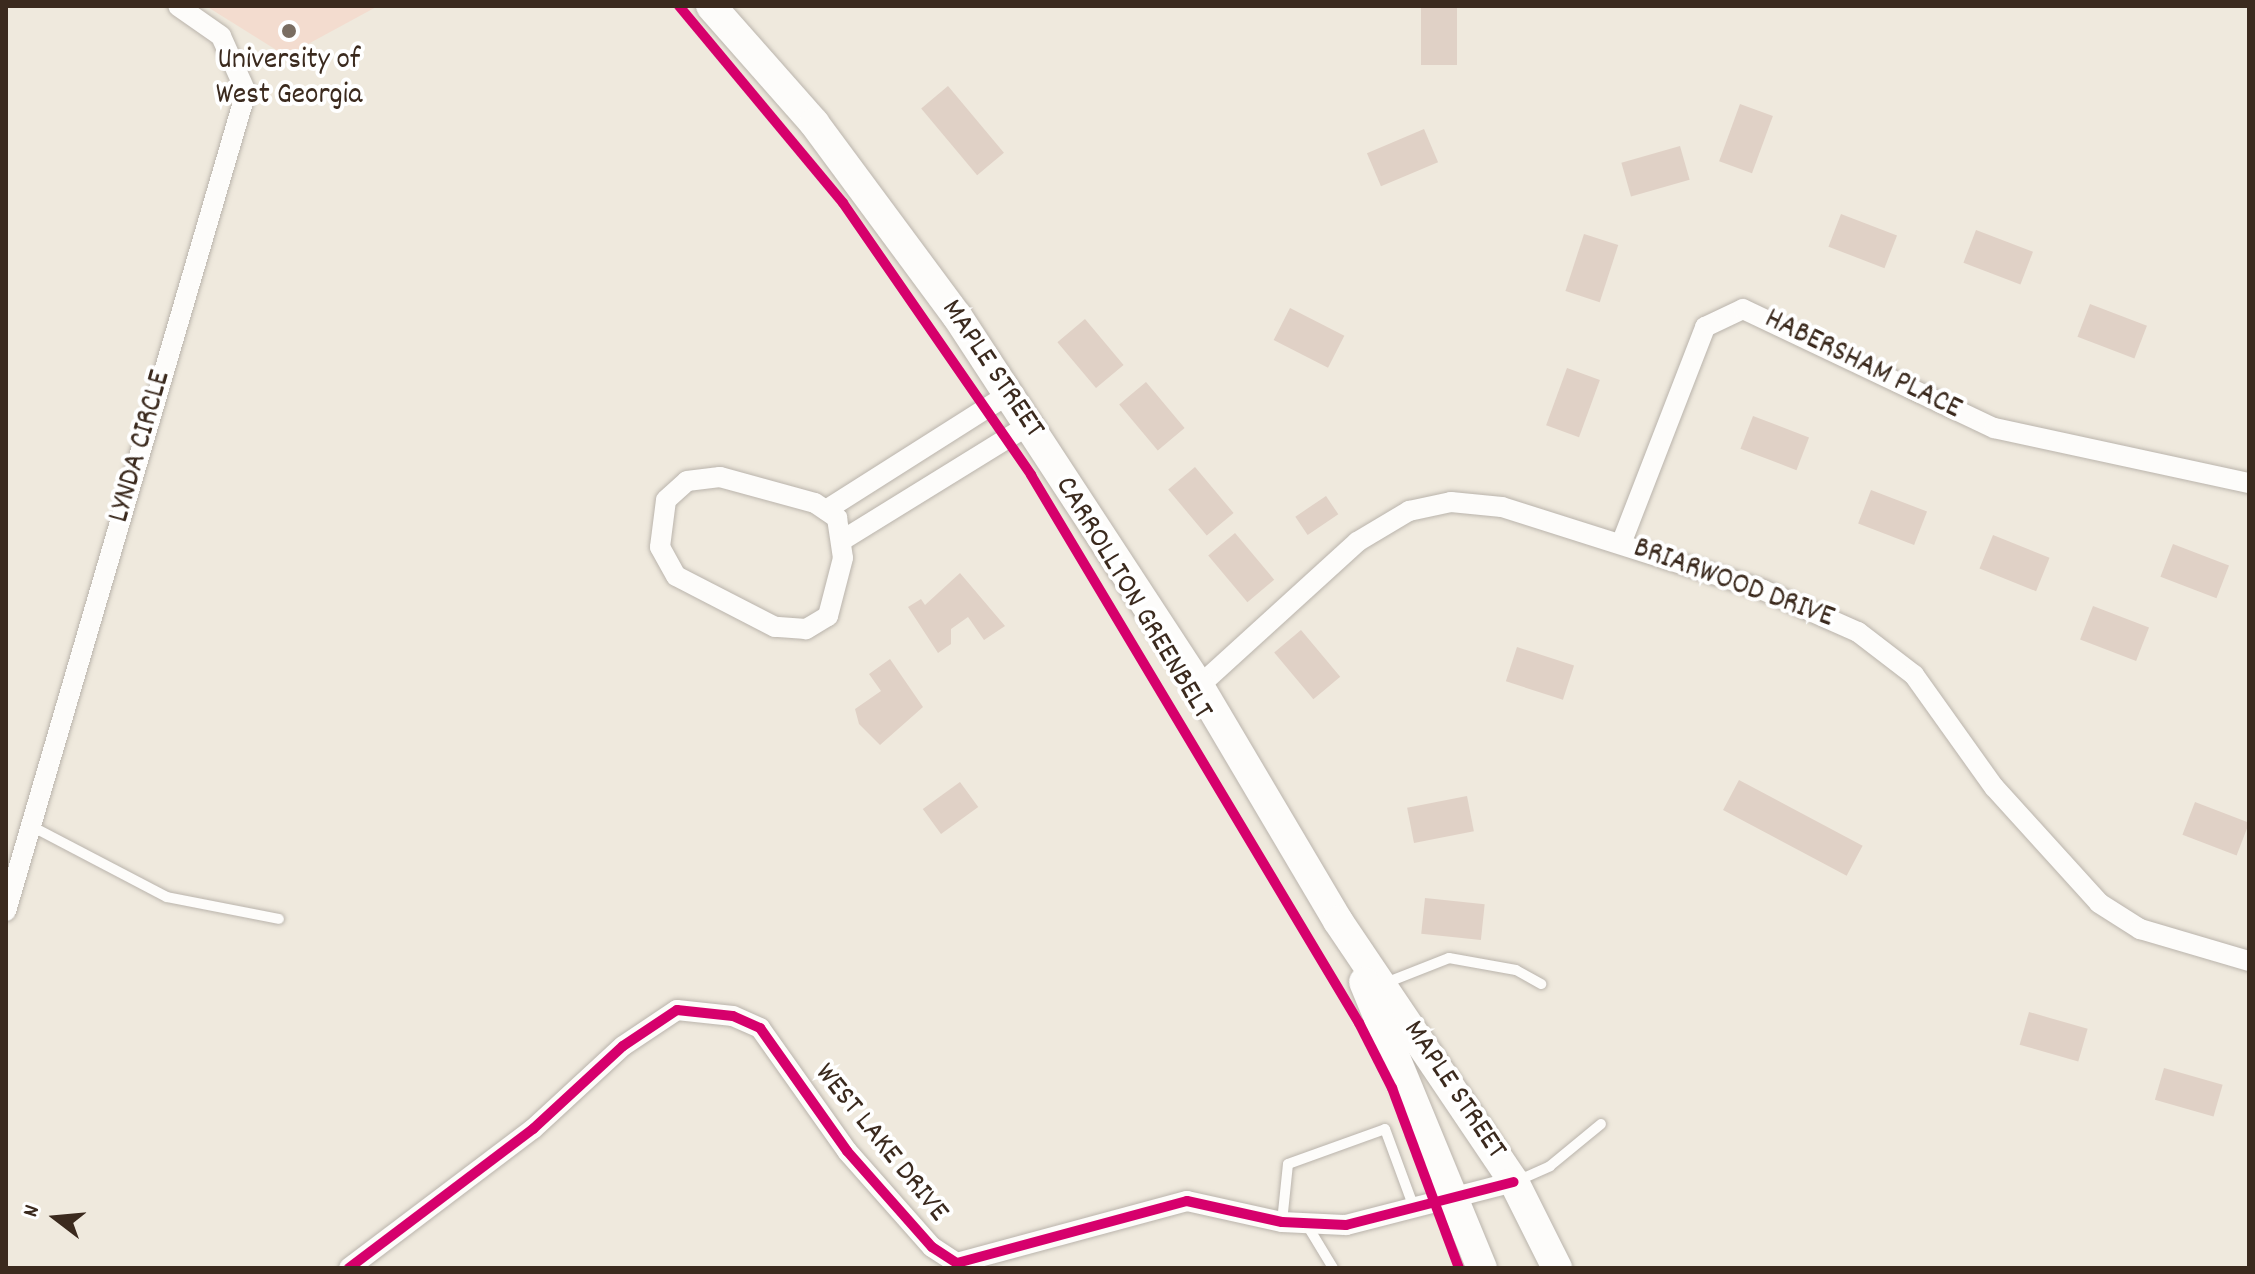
<!DOCTYPE html>
<html>
<head>
<meta charset="utf-8">
<style>
  body { margin:0 }
  #map { position:relative; width:2255px; height:1274px; overflow:hidden; background:#efe9dd; font-family:Dekko,sans-serif }
  div>[style] { position:absolute }
  .built>* { inset:0; background:#f3dccf }
  .building>* { inset:0; background:#e0d1c6; transform-origin:0 0 }
  .roads { filter:drop-shadow(0 0 2px #bab4ac) drop-shadow(0 0 2px #bab4ac) }
  .lane>* { height:10px; margin:-5px; padding:0 5px; transform-origin:5px; border-radius:5px; background:#fdfcfa }
  .street>* { height:20px; margin:-10px; padding:0 10px; transform-origin:10px; border-radius:10px; background:#fdfcfa }
  .secondary>* { height:30px; margin:-15px; padding:0 15px; transform-origin:15px; border-radius:15px; background:#fdfcfa }
  .cycleway>* { height:10px; margin:-5px; padding:0 5px; transform-origin:5px; border-radius:5px; background:#d6006c }
  .dots>* { width:22px; height:22px; translate:-50% -50%; box-sizing:border-box; border:4px solid #fff; border-radius:50% }
  span { translate:-50% -50%; white-space:nowrap; text-align:center; line-height:1.15; -webkit-text-stroke:8px #fff; paint-order:stroke }
  .poi-label { font-size:30px; color:#3b2a1e }
  .street-label { font-size:30px; color:#3b2a1e }
  .frame { position:absolute; inset:0; border:8px solid #3b2a1e; pointer-events:none }
  .north { position:absolute; left:16px; top:1178px; width:80px; height:80px; -webkit-text-stroke:6px #fff; paint-order:stroke; rotate:286deg; font-size:22px; font-weight:700; line-height:32px; text-align:center; color:#3b2a1e }
  .north::after { content:''; display:block; margin:auto; width:28px; height:36px; background:#3b2a1e; clip-path:polygon(50% 0,100% 100%,50% 72%,0 100%) }
</style>
</head>
<body>
<div id="map">
  <div class="built">
    <div style="clip-path:polygon(206px 6px,378px 6px,286px 56px)"></div>
  </div>
  <div class="building">
    <div style="left:1421px;top:6px;width:36px;height:59px"></div>
    <div style="left:948px;top:86px;width:87px;height:35px;rotate:50deg"></div>
    <div style="left:1740px;top:104px;width:35px;height:61px;rotate:20deg"></div>
    <div style="left:1424px;top:129px;width:36px;height:62px;rotate:67deg"></div>
    <div style="left:1680px;top:146px;width:35px;height:61px;rotate:74deg"></div>
    <div style="left:1841px;top:214px;width:60px;height:35px;rotate:21deg"></div>
    <div style="left:1976px;top:230px;width:61px;height:35px;rotate:21deg"></div>
    <div style="left:1584px;top:234px;width:36px;height:60px;rotate:18deg"></div>
    <div style="left:2090px;top:304px;width:61px;height:35px;rotate:21deg"></div>
    <div style="left:1290px;top:308px;width:61px;height:36px;rotate:27deg"></div>
    <div style="left:1085px;top:319px;width:60px;height:36px;rotate:50deg"></div>
    <div style="left:1567px;top:368px;width:35px;height:61px;rotate:20deg"></div>
    <div style="left:1146px;top:382px;width:60px;height:35px;rotate:50deg"></div>
    <div style="left:1753px;top:416px;width:60px;height:35px;rotate:21deg"></div>
    <div style="left:1195px;top:467px;width:60px;height:35px;rotate:50deg"></div>
    <div style="left:1871px;top:490px;width:60px;height:36px;rotate:21deg"></div>
    <div style="left:1326px;top:496px;width:22px;height:37px;rotate:56deg"></div>
    <div style="left:1235px;top:533px;width:61px;height:35px;rotate:50deg"></div>
    <div style="left:1993px;top:535px;width:61px;height:36px;rotate:22deg"></div>
    <div style="left:2173px;top:544px;width:60px;height:35px;rotate:21deg"></div>
    <div style="clip-path:polygon(960px 573px,1005px 626px,984px 640px,968px 617px,951px 629px,951px 644px,938px 653px,908px 607px,921px 599px,925px 605px)"></div>
    <div style="left:2093px;top:606px;width:60px;height:36px;rotate:21deg"></div>
    <div style="left:1301px;top:630px;width:61px;height:35px;rotate:50deg"></div>
    <div style="left:1517px;top:647px;width:60px;height:36px;rotate:18deg"></div>
    <div style="clip-path:polygon(890px 659px,923px 707px,880px 745px,859px 724px,855px 709px,881px 691px,869px 674px)"></div>
    <div style="left:1739px;top:780px;width:140px;height:34px;rotate:28deg"></div>
    <div style="left:960px;top:782px;width:31px;height:46px;rotate:54deg"></div>
    <div style="left:1467px;top:796px;width:36px;height:61px;rotate:79deg"></div>
    <div style="left:2195px;top:802px;width:58px;height:35px;rotate:21deg"></div>
    <div style="left:1425px;top:898px;width:60px;height:36px;rotate:6deg"></div>
    <div style="left:2029px;top:1012px;width:61px;height:34px;rotate:16deg"></div>
    <div style="left:2164px;top:1068px;width:61px;height:33px;rotate:16deg"></div>
  </div>
  <div class="roads">
    <div class="lane">
      <div style="left:31px;top:826px;width:153px;rotate:27.6deg"></div>
      <div style="left:167px;top:897px;width:114px;rotate:11.1deg"></div>
      <div style="left:1383px;top:984px;width:71px;rotate:-21.5deg"></div>
      <div style="left:1449px;top:958px;width:68px;rotate:10.2deg"></div>
      <div style="left:1516px;top:970px;width:29px;rotate:29deg"></div>
      <div style="left:1517px;top:1181px;width:36px;rotate:-24deg"></div>
      <div style="left:1550px;top:1166px;width:66px;rotate:-39.5deg"></div>
      <div style="left:1282px;top:1222px;width:58px;rotate:-84.1deg"></div>
      <div style="left:1288px;top:1164px;width:103px;rotate:-19.8deg"></div>
      <div style="left:1385px;top:1129px;width:84px;rotate:69.8deg"></div>
      <div style="left:1307px;top:1225px;width:50px;rotate:58.8deg"></div>
    </div>
    <div class="street">
      <div style="left:720px;top:477px;width:98px;rotate:15.3deg"></div>
      <div style="left:815px;top:503px;width:27px;rotate:34deg"></div>
      <div style="left:837px;top:518px;width:40px;rotate:81.5deg"></div>
      <div style="left:843px;top:558px;width:60px;rotate:104.5deg"></div>
      <div style="left:828px;top:616px;width:26px;rotate:149deg"></div>
      <div style="left:806px;top:629px;width:31px;rotate:-176deg"></div>
      <div style="left:775px;top:627px;width:111px;rotate:-152.7deg"></div>
      <div style="left:676px;top:576px;width:33px;rotate:-119deg"></div>
      <div style="left:660px;top:547px;width:47px;rotate:-82.7deg"></div>
      <div style="left:666px;top:500px;width:28px;rotate:-42deg"></div>
      <div style="left:687px;top:481px;width:33px;rotate:-7deg"></div>
      <div style="left:826px;top:510px;width:217px;rotate:-32.4deg"></div>
      <div style="left:841px;top:541px;width:221px;rotate:-31.7deg"></div>
      <div style="left:1621px;top:544px;width:233px;rotate:-68.8deg"></div>
      <div style="left:1705px;top:327px;width:42px;rotate:-25.3deg"></div>
      <div style="left:1743px;top:309px;width:278px;rotate:25.4deg"></div>
      <div style="left:1994px;top:428px;width:261px;rotate:12.2deg"></div>
      <div style="left:1199px;top:686px;width:214px;rotate:-42.3deg"></div>
      <div style="left:1357px;top:542px;width:61px;rotate:-30.8deg"></div>
      <div style="left:1409px;top:511px;width:43px;rotate:-12.1deg"></div>
      <div style="left:1451px;top:502px;width:51px;rotate:5.6deg"></div>
      <div style="left:1502px;top:507px;width:274px;rotate:17.6deg"></div>
      <div style="left:1763px;top:590px;width:104px;rotate:23.9deg"></div>
      <div style="left:1858px;top:632px;width:71px;rotate:37.5deg"></div>
      <div style="left:1914px;top:675px;width:138px;rotate:54.5deg"></div>
      <div style="left:1994px;top:787px;width:156px;rotate:47.8deg"></div>
      <div style="left:2099px;top:903px;width:49px;rotate:32.4deg"></div>
      <div style="left:2140px;top:929px;width:114px;rotate:16.4deg"></div>
      <div style="left:6px;top:911px;width:853px;rotate:-73.67deg"></div>
      <div style="left:246px;top:92px;width:61px;rotate:-114.1deg"></div>
      <div style="left:221px;top:36px;width:52px;rotate:-145.1deg"></div>
      <div style="left:349px;top:1268px;width:231px;rotate:-37.1deg"></div>
      <div style="left:533px;top:1129px;width:122px;rotate:-42.7deg"></div>
      <div style="left:623px;top:1046px;width:65px;rotate:-33.7deg"></div>
      <div style="left:677px;top:1010px;width:56px;rotate:6.1deg"></div>
      <div style="left:733px;top:1016px;width:30px;rotate:24deg"></div>
      <div style="left:760px;top:1028px;width:151px;rotate:54.7deg"></div>
      <div style="left:847px;top:1151px;width:128px;rotate:48.5deg"></div>
      <div style="left:932px;top:1247px;width:30px;rotate:33deg"></div>
      <div style="left:957px;top:1263px;width:238px;rotate:-15.1deg"></div>
      <div style="left:1187px;top:1201px;width:97px;rotate:12.5deg"></div>
      <div style="left:1282px;top:1222px;width:64px;rotate:2.7deg"></div>
      <div style="left:1346px;top:1225px;width:173px;rotate:-14.4deg"></div>
    </div>
    <div class="secondary">
      <div style="left:711px;top:6px;width:156px;rotate:48.6deg"></div>
      <div style="left:814px;top:123px;width:240px;rotate:53.5deg"></div>
      <div style="left:957px;top:316px;width:442px;rotate:56.8deg"></div>
      <div style="left:1199px;top:686px;width:273px;rotate:59.4deg"></div>
      <div style="left:1338px;top:921px;width:315px;rotate:56deg"></div>
      <div style="left:1514px;top:1182px;width:96px;rotate:63.4deg"></div>
      <div style="left:1364px;top:982px;width:309px;rotate:67.6deg"></div>
    </div>
  </div>
  <div class="cycleway">
    <div style="left:679px;top:6px;width:256px;rotate:50.2deg"></div>
    <div style="left:843px;top:203px;width:331px;rotate:55.3deg"></div>
    <div style="left:1031px;top:475px;width:639px;rotate:59.1deg"></div>
    <div style="left:1359px;top:1023px;width:73px;rotate:63.1deg"></div>
    <div style="left:1392px;top:1088px;width:192px;rotate:69.6deg"></div>
    <div style="left:349px;top:1268px;width:231px;rotate:-37.1deg"></div>
    <div style="left:533px;top:1129px;width:122px;rotate:-42.7deg"></div>
    <div style="left:623px;top:1046px;width:65px;rotate:-33.7deg"></div>
    <div style="left:677px;top:1010px;width:56px;rotate:6.1deg"></div>
    <div style="left:733px;top:1016px;width:30px;rotate:24deg"></div>
    <div style="left:760px;top:1028px;width:151px;rotate:54.7deg"></div>
    <div style="left:847px;top:1151px;width:128px;rotate:48.5deg"></div>
    <div style="left:932px;top:1247px;width:30px;rotate:33deg"></div>
    <div style="left:957px;top:1263px;width:238px;rotate:-15.1deg"></div>
    <div style="left:1187px;top:1201px;width:97px;rotate:12.5deg"></div>
    <div style="left:1282px;top:1222px;width:64px;rotate:2.7deg"></div>
    <div style="left:1346px;top:1225px;width:173px;rotate:-14.4deg"></div>
  </div>
  <div class="dots">
    <div style="left:289px;top:31px;background:#7a6d61"></div>
  </div>
  <div class="poi-label">
    <span style="left:289px;top:79px">University of<br>West Georgia</span>
  </div>
  <div class="street-label">
    <span style="left:1862px;top:366px;rotate:26deg">HABERSHAM PLACE</span>
    <span style="left:991px;top:370px;rotate:56deg">MAPLE STREET</span>
    <span style="left:142px;top:447px;rotate:-74deg">LYNDA CIRCLE</span>
    <span style="left:1733px;top:585px;rotate:20deg">BRIARWOOD DRIVE</span>
    <span style="left:1132px;top:599px;rotate:59deg">CARROLLTON GREENBELT</span>
    <span style="left:1453px;top:1091px;rotate:56deg">MAPLE STREET</span>
    <span style="left:880px;top:1144px;rotate:51deg">WEST LAKE DRIVE</span>
  </div>
  <div class="frame"></div>
  <div class="north">N</div>
</div>
</body>
</html>
